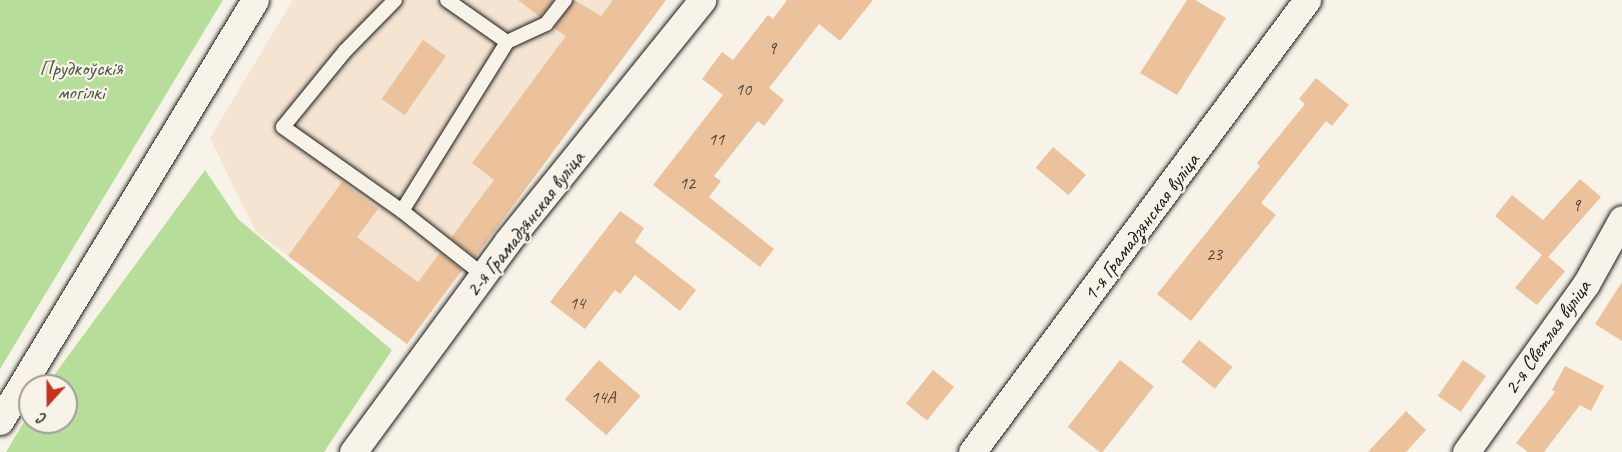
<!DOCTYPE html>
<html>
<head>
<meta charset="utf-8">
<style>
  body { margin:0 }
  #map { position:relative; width:1622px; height:452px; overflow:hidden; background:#f7f3e8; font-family:Caveat,sans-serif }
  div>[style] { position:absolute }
  .built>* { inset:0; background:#f4e4d1 }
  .green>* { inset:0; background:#b6de9a }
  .building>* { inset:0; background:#ecc29c; transform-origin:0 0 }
  .roads { filter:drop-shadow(0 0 2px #1c1c1c) drop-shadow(0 0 2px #1c1c1c) }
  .lane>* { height:14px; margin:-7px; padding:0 7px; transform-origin:7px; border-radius:7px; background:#f7f3e8 }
  .street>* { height:27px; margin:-13.5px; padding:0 13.5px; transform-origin:13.5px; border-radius:13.5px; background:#f7f3e8 }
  span { translate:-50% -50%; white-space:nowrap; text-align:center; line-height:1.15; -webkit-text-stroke:4.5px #f7f3e8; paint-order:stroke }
  .number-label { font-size:18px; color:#50463c }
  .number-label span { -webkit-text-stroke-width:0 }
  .park-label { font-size:21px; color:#4a5642 }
  .street-label { font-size:21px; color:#1c1c1c }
  .north { position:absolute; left:18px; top:374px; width:60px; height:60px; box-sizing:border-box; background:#f7f3e8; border:2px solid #9f9d96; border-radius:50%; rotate:201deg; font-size:16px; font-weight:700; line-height:24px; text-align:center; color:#1c1c1c }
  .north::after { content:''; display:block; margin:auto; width:21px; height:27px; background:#c8321e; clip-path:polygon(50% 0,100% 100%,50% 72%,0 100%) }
</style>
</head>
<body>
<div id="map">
  <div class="built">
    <div style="clip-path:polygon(293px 0,666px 0,407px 344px,256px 232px,210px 138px)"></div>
  </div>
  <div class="green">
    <div style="clip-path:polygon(0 0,223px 0,0 369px)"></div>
    <div style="clip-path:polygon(205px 170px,238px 219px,392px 350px,324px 452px,6px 452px,30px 412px,30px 422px,66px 422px,66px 386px,46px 386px)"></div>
  </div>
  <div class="building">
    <div style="clip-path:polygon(518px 0,554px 0,540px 17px)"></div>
    <div style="clip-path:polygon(574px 0,601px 16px,613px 0,666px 0,475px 257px,451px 238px,494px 180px,472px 163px,566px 36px,554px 28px)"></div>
    <div style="clip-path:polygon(787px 0,873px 0,840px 41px,819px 24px,769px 88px,784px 100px,764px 126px,758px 121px,714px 176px,721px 181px,709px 197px,774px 249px,760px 267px,653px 185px,723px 95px,702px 79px,722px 52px,733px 60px,768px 15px,773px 19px)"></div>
    <div style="clip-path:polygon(1187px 0,1195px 0,1226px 18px,1177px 95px,1140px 73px)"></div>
    <div style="left:423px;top:40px;width:28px;height:72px;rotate:35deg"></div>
    <div style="clip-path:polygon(1316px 78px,1349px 105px,1332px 126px,1326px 121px,1261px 203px,1276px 215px,1191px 321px,1157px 294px,1260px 166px,1257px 163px,1305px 104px,1299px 99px)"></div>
    <div style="left:1053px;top:147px;width:43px;height:27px;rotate:40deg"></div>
    <div style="clip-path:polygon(1580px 179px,1601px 197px,1548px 257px,1565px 271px,1537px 305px,1515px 288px,1542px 255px,1495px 216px,1512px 195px,1543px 220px)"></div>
    <div style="clip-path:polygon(342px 182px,378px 209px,357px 237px,418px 282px,440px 253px,462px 270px,407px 344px,288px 256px)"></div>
    <div style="clip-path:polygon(620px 211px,644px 228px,635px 242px,696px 290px,680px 311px,635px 275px,620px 294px,615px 290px,585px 329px,550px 302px)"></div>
    <div style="clip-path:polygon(1622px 282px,1622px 341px,1595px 324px)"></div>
    <div style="left:1199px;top:340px;width:43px;height:28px;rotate:39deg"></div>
    <div style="left:599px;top:360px;width:55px;height:52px;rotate:41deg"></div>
    <div style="left:1120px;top:360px;width:43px;height:85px;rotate:38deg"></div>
    <div style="left:1463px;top:360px;width:28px;height:44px;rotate:35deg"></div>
    <div style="clip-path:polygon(1565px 366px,1604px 386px,1591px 411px,1580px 405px,1544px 452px,1528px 452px,1516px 443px,1555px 392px,1552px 390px)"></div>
    <div style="left:933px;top:370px;width:27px;height:43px;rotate:39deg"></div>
    <div style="clip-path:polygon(1406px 411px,1426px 430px,1406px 452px,1368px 452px)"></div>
  </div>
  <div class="roads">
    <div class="lane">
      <div style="left:395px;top:0;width:71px;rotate:134.4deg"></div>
      <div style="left:345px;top:51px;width:98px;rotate:129.2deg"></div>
      <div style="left:283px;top:127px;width:146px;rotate:35.2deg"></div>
      <div style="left:402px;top:211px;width:103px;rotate:38.3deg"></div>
      <div style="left:447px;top:0;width:73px;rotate:35deg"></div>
      <div style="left:402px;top:211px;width:199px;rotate:-58.1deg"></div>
      <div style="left:507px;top:42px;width:43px;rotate:-24.8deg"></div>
      <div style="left:546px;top:24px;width:31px;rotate:-52deg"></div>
    </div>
    <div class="street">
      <div style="left:0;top:421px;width:492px;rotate:-58.8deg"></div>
      <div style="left:353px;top:452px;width:260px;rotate:-53.7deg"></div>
      <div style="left:507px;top:242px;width:311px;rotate:-51.1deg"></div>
      <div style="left:972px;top:452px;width:563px;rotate:-53.46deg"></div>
      <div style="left:1466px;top:452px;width:206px;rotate:-54.5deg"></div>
      <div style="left:1586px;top:284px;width:74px;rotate:-61deg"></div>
    </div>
  </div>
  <div class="number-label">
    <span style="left:772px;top:48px">9</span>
    <span style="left:743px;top:89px">10</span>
    <span style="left:716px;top:139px">11</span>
    <span style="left:687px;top:183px">12</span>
    <span style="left:1576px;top:205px">9</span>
    <span style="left:1214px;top:254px">23</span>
    <span style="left:577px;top:303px">14</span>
    <span style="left:603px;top:397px">14А</span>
  </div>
  <div class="park-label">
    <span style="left:81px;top:80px">Прудкоўскія<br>могілкі</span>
  </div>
  <div class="street-label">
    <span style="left:525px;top:224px;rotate:-52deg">2-я Грамадзянская вуліца</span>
    <span style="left:1141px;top:227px;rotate:-53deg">1-я Грамадзянская вуліца</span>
    <span style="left:1547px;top:337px;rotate:-55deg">2-я Светлая вуліца</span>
  </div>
  <div class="north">С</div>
</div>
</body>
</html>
